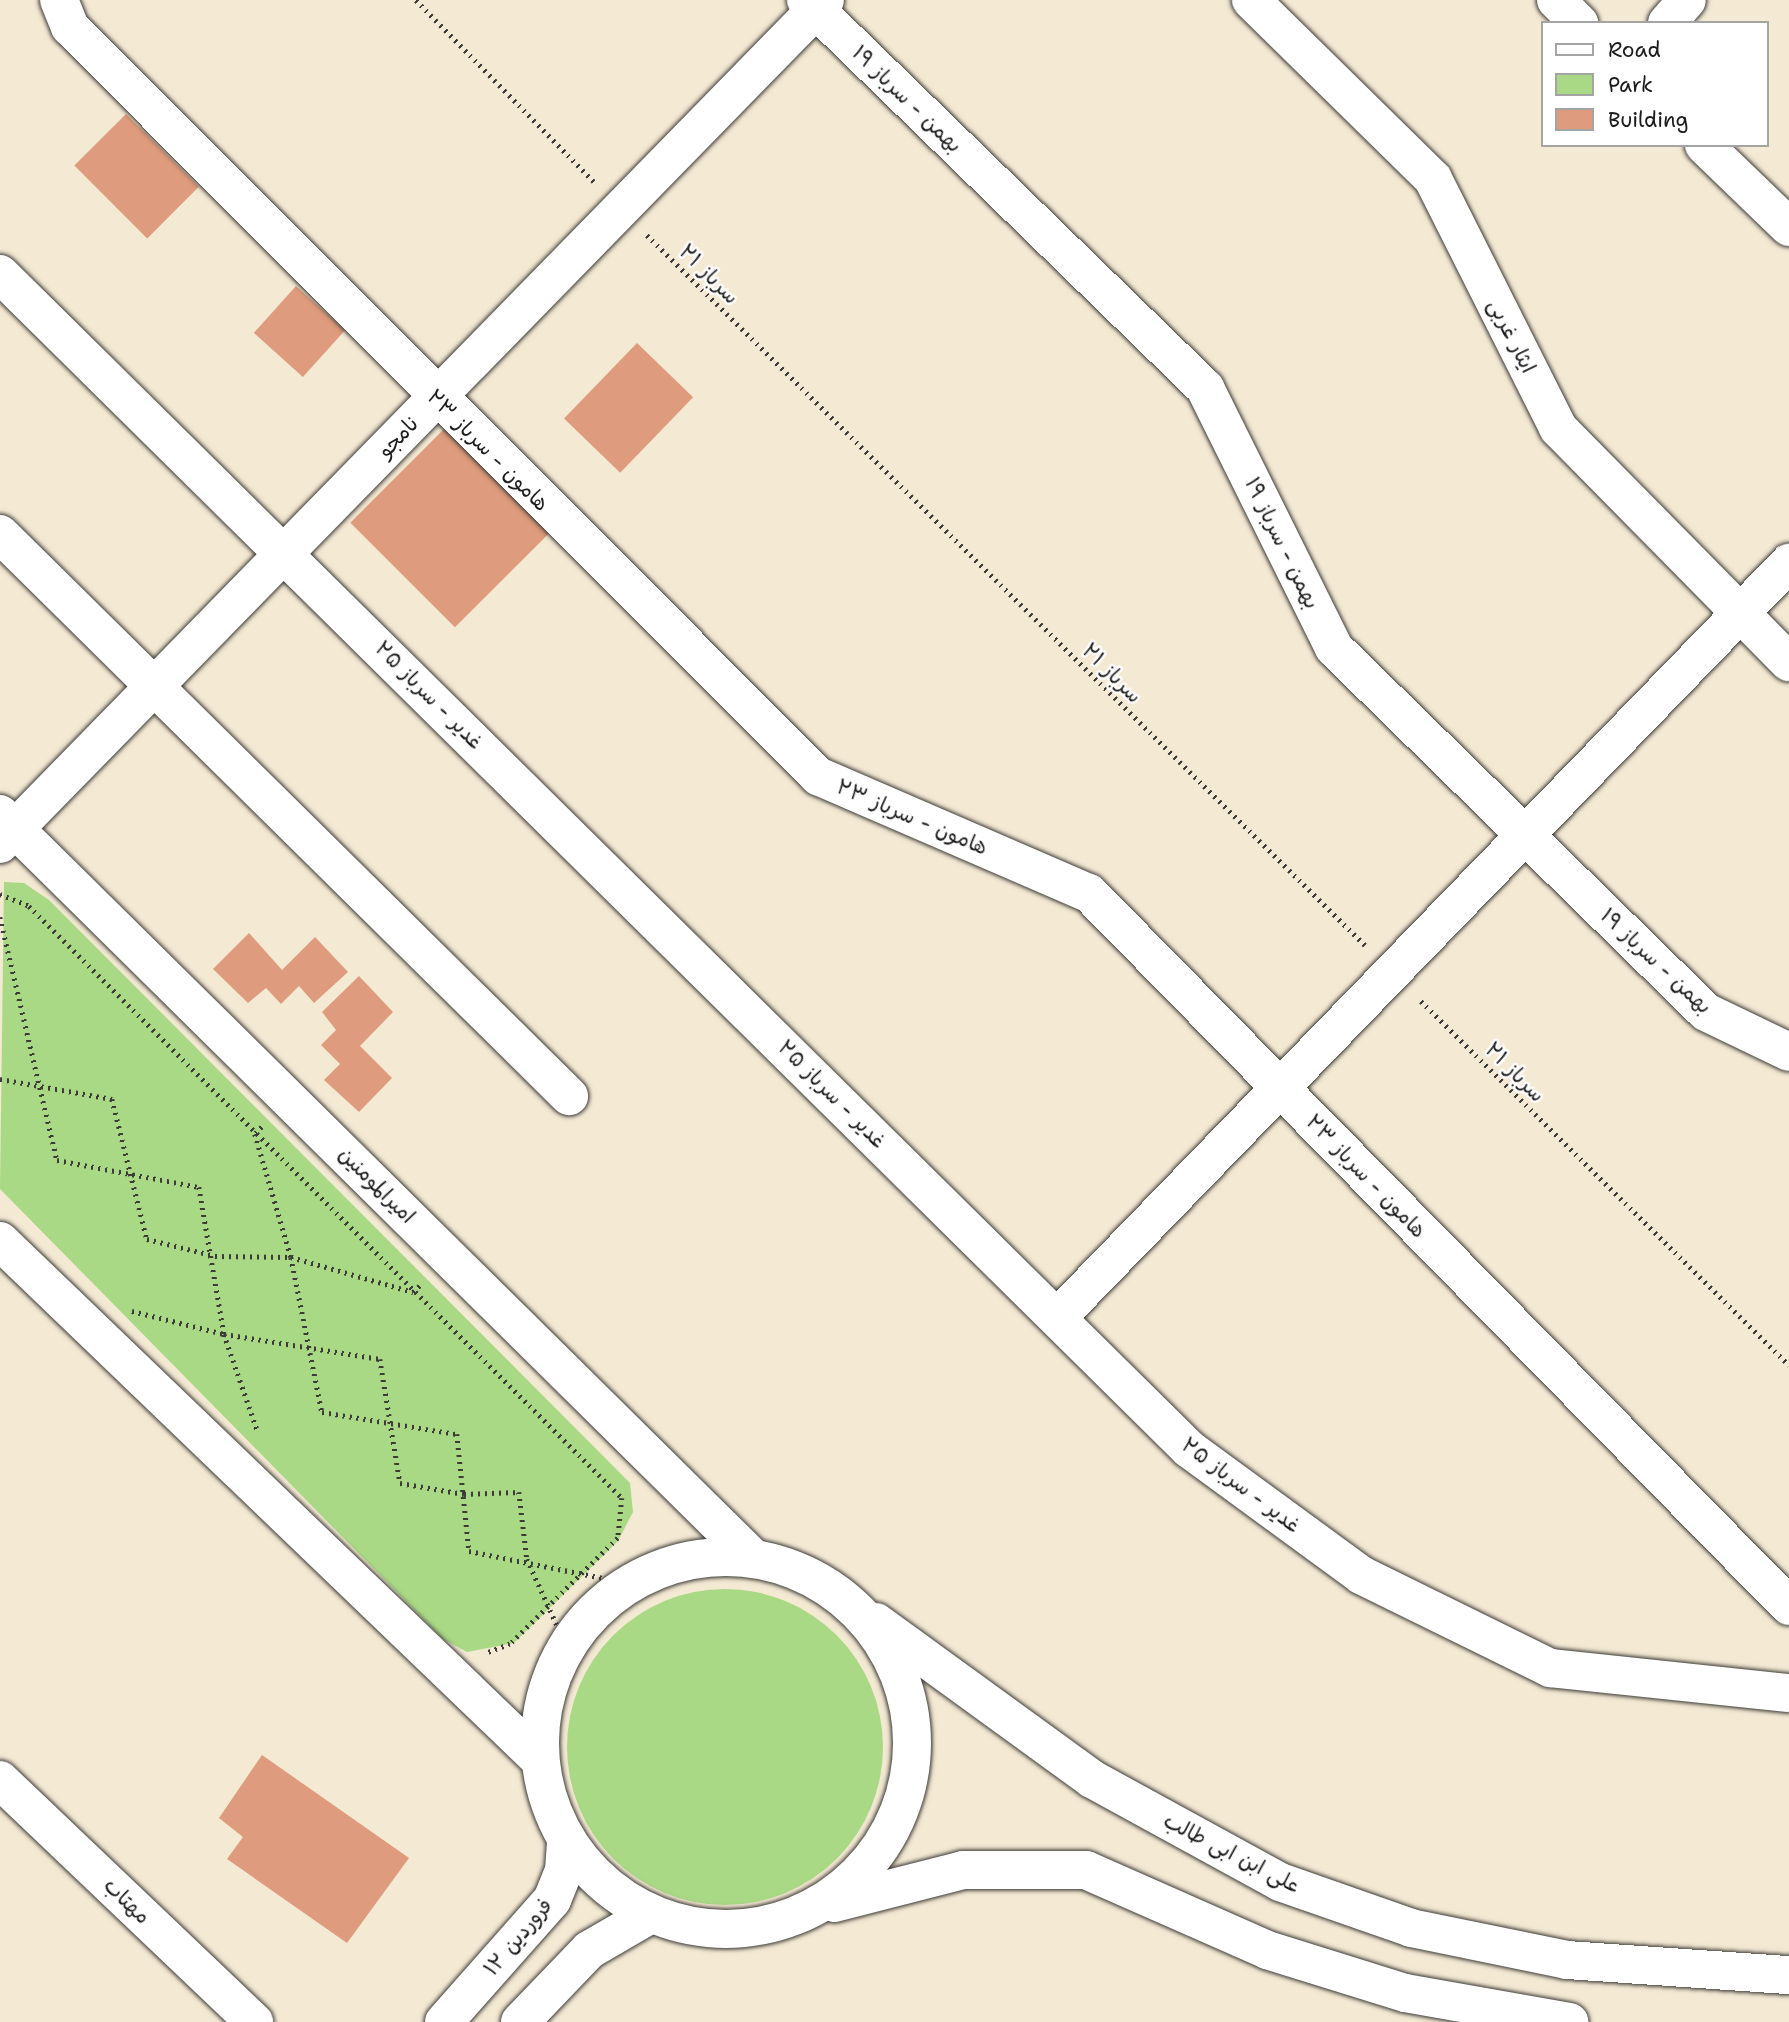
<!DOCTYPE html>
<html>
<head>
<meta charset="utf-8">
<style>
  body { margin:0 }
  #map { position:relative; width:1789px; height:2022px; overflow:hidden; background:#f4e9d3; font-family:"Shantell Sans","Playpen Sans Arabic",sans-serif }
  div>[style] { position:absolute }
  .green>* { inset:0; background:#aad986 }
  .round { border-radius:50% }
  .building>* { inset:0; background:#de9b7d; transform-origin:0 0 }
  .path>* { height:4.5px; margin-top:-2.25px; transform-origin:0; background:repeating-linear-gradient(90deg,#3c3b37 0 2px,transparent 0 7px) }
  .roads { filter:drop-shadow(0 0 2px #3c3b37) drop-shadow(0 0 2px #3c3b37) }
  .minor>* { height:38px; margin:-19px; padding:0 19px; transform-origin:19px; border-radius:19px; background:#fff }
  .minor>.ring { margin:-19px; padding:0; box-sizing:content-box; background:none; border:38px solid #fff; border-radius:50% }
  span { translate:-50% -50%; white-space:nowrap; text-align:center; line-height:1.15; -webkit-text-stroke:5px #fff; paint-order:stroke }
  .street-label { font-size:21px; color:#1c1c1c }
  .legend { position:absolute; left:1541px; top:21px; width:228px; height:126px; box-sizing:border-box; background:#fff; border:2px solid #a4a4a4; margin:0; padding:9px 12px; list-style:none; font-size:21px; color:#1c1c1c }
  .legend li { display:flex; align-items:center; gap:14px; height:35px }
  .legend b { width:35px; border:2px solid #a4a4a4 }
</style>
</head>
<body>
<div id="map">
  <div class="green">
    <div style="clip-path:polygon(4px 882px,24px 883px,49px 900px,630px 1483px,633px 1512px,618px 1541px,514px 1643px,467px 1652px,443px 1639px,0 1189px)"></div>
    <div class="round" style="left:567px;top:1589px;width:316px;height:316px"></div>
  </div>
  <div class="building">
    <div style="left:126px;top:114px;width:103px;height:73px;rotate:45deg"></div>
    <div style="left:296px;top:286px;width:66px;height:63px;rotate:42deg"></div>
    <div style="left:637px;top:343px;width:78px;height:105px;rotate:44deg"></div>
    <div style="left:450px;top:423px;width:148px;height:141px;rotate:45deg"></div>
    <div style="clip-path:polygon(249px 933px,282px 970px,315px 937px,348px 972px,314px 1003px,299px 986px,281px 1004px,266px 988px,248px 1003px,213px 969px)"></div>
    <div style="clip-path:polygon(359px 976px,393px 1012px,360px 1046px,392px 1078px,359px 1112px,324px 1080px,340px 1064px,321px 1045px,336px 1030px,322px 1012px)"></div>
    <div style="clip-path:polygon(262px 1755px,409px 1858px,347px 1943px,227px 1859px,243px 1837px,219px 1818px)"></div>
  </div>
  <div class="path">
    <div style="left:416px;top:0;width:255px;rotate:45.6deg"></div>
    <div style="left:647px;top:235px;width:1010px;rotate:44.68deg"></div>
    <div style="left:0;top:894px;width:31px;rotate:22deg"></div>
    <div style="left:29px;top:906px;width:838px;rotate:44.95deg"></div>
    <div style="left:622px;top:1498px;width:40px;rotate:95.7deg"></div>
    <div style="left:618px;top:1538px;width:151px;rotate:135.5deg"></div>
    <div style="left:510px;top:1644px;width:25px;rotate:159deg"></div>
    <div style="left:0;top:917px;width:250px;rotate:76.8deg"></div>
    <div style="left:57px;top:1160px;width:145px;rotate:10.8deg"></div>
    <div style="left:199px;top:1187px;width:149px;rotate:80.3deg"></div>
    <div style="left:224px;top:1334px;width:158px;rotate:9.1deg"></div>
    <div style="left:380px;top:1359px;width:126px;rotate:80.8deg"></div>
    <div style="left:400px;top:1483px;width:65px;rotate:9.8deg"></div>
    <div style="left:464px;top:1494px;width:55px;rotate:-2.1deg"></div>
    <div style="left:519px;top:1492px;width:67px;rotate:83.2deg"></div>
    <div style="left:527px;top:1559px;width:94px;rotate:65.6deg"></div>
    <div style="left:1421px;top:1001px;width:518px;rotate:44.69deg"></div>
    <div style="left:0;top:1079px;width:114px;rotate:10.1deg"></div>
    <div style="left:112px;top:1099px;width:144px;rotate:76deg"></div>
    <div style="left:147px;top:1239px;width:70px;rotate:14deg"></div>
    <div style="left:215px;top:1256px;width:76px;rotate:0.8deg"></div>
    <div style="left:291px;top:1257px;width:158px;rotate:78.7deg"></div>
    <div style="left:322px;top:1412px;width:137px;rotate:9.3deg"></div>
    <div style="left:457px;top:1434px;width:118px;rotate:84.1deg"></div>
    <div style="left:469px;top:1551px;width:162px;rotate:11.4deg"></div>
    <div style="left:262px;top:1127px;width:10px;rotate:135deg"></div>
    <div style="left:255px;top:1134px;width:128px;rotate:73.7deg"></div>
    <div style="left:291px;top:1257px;width:127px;rotate:16deg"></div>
    <div style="left:413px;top:1292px;width:11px;rotate:-45deg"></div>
    <div style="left:132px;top:1311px;width:95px;rotate:14deg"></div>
    <div style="left:224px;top:1334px;width:104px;rotate:70.9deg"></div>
  </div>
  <div class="roads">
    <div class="minor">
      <div style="left:59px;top:0;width:29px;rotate:68deg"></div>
      <div style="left:70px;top:27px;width:1059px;rotate:45.04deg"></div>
      <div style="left:818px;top:776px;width:295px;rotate:23.4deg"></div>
      <div style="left:1089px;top:893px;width:999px;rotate:45.53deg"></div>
      <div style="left:806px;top:0;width:557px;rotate:44.2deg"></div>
      <div style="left:1205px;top:388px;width:290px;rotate:63.6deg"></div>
      <div style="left:1334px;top:648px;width:520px;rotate:44.38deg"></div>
      <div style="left:1706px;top:1012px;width:92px;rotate:25.7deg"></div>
      <div style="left:1251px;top:0;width:255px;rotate:44.5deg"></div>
      <div style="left:1433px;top:179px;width:279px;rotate:63.3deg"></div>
      <div style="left:1558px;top:428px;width:329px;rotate:45.4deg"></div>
      <div style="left:1556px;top:0;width:33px;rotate:45deg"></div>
      <div style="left:1667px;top:23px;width:30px;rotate:-49deg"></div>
      <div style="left:1704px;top:145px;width:118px;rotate:44deg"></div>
      <div style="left:0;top:274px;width:1672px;rotate:44.66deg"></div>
      <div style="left:1189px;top:1449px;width:213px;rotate:36.2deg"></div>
      <div style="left:1361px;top:1575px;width:211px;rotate:26.2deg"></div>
      <div style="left:1550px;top:1668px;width:240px;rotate:6deg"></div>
      <div style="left:0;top:534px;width:800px;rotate:44.65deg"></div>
      <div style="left:0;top:814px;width:1059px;rotate:44.66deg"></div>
      <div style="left:0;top:844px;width:1180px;rotate:-45.65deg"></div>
      <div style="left:0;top:1241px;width:749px;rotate:43.86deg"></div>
      <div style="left:1057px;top:1318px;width:1052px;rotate:-45.89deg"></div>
      <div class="ring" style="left:540px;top:1557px;width:334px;height:334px"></div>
      <div style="left:876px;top:1622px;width:267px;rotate:36deg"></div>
      <div style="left:1092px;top:1779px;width:214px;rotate:28.7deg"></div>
      <div style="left:1280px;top:1882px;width:139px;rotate:19.3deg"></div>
      <div style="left:1411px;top:1928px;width:159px;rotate:11.6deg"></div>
      <div style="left:1567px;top:1960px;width:223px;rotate:3.9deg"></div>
      <div style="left:0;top:1780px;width:351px;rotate:43.6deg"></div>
      <div style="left:834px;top:1903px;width:133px;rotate:-14.3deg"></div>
      <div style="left:963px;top:1870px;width:123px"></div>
      <div style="left:1086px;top:1870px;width:198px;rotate:23.8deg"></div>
      <div style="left:1267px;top:1950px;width:145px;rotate:17.3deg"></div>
      <div style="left:1405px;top:1993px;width:167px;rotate:10deg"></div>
      <div style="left:444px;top:2022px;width:163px;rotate:-48.5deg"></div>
      <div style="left:552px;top:1900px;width:31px;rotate:-68deg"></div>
      <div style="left:564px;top:1871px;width:31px;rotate:-86deg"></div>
      <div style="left:520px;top:2022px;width:100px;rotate:-46.2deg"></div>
      <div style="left:589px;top:1950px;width:72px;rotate:-30.1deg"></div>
    </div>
  </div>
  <div class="street-label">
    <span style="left:907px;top:99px;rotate:44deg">بهمن - سرباز ۱۹</span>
    <span style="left:709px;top:274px;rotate:45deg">سرباز ۲۱</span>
    <span style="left:1512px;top:336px;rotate:63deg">ایثار غربی</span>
    <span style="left:398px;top:437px;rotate:-46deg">نامجو</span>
    <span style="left:488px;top:450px;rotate:45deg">هامون - سرباز ۲۳</span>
    <span style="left:1282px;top:543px;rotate:64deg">بهمن - سرباز ۱۹</span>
    <span style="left:1112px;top:673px;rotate:45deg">سرباز ۲۱</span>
    <span style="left:429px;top:695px;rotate:45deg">غدیر - سرباز ۲۵</span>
    <span style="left:912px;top:817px;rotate:23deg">هامون - سرباز ۲۳</span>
    <span style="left:1656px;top:961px;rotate:43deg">بهمن - سرباز ۱۹</span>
    <span style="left:1515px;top:1072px;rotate:45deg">سرباز ۲۱</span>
    <span style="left:832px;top:1094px;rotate:45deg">غدیر - سرباز ۲۵</span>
    <span style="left:1366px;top:1176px;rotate:46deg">هامون - سرباز ۲۳</span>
    <span style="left:377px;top:1185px;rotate:45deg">امیرالمومنین</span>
    <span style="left:1241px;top:1485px;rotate:37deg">غدیر - سرباز ۲۵</span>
    <span style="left:1232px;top:1853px;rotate:27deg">علی ابن ابی طالب</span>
    <span style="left:127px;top:1901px;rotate:44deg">مهتاب</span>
    <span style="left:518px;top:1937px;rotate:-50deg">۱۲ فروردین</span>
  </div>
  <ul class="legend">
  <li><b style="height:9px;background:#fff"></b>Road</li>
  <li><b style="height:19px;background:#aad986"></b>Park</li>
  <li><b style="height:19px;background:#de9b7d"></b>Building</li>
  </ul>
</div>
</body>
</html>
